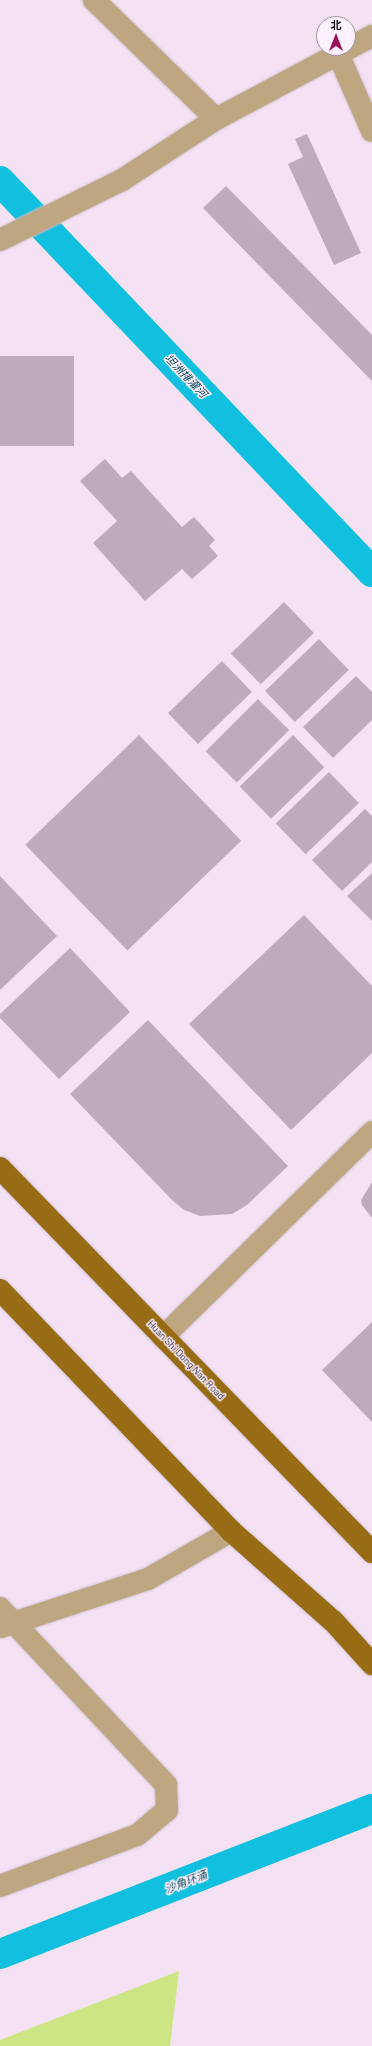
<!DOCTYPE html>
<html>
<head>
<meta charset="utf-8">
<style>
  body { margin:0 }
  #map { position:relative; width:372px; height:2046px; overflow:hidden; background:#f4e2f4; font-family:Barlow,"Noto Sans SC",sans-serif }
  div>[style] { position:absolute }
  .green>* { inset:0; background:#cde585 }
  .canal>* { height:30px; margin:-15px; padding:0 15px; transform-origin:15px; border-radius:15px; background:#11bfde }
  .building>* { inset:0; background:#bcabbc; transform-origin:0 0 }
  .roads { filter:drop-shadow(0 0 1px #d0c0d0) drop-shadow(0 0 1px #d0c0d0) }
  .minor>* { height:22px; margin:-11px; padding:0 11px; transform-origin:11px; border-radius:11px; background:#bea680 }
  .major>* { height:22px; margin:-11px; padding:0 11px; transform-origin:11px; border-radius:11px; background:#976c15 }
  span { translate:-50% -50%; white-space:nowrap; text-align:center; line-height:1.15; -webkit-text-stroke:3px #fff1ff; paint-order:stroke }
  .street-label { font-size:10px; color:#120c12 }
  .water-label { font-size:11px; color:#034754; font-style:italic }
  .north { position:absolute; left:316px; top:16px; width:40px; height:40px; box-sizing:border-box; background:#fff1ff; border:1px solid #a095a0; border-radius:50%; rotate:0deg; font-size:11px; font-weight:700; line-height:16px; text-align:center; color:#120c12 }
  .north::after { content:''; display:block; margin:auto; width:14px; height:18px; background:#990d5f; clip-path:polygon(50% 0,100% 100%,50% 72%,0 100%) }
</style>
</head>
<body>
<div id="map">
  <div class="green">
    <div style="clip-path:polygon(179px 1971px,170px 2046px,0 2046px,0 2040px)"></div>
  </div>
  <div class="canal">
    <div style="left:0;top:181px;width:540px;rotate:46.43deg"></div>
    <div style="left:0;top:1954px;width:399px;rotate:-21.3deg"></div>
  </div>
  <div class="building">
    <div style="clip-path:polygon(307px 134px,361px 253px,334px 265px,288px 164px,303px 157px,295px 139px)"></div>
    <div style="clip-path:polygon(226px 186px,372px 335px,372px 381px,203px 208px)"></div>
    <div style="left:0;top:356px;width:74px;height:90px"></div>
    <div style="clip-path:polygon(105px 459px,122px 478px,131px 471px,182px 527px,194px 517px,215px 540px,209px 546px,218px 556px,192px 579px,182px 569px,145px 601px,93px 543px,117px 521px,80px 481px)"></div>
    <div style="left:284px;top:602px;width:43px;height:74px;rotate:46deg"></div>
    <div style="left:319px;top:639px;width:43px;height:75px;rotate:46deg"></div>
    <div style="left:222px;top:661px;width:43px;height:75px;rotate:46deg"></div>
    <div style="clip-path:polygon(356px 676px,372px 692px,372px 720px,333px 758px,303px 727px)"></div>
    <div style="left:258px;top:699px;width:44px;height:74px;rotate:45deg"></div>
    <div style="left:139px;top:735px;width:147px;height:158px;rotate:46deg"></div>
    <div style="left:293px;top:735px;width:45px;height:74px;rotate:46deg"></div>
    <div style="left:329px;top:772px;width:43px;height:74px;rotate:46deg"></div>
    <div style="clip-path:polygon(365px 809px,372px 816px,372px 862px,342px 891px,312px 860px)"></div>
    <div style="clip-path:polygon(372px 873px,372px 921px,347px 896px)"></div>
    <div style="clip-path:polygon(0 876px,57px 936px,0 990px)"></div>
    <div style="clip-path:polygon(304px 915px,372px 986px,372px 1053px,291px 1130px,189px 1024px)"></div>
    <div style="clip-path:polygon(70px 948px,130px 1012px,59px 1079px,0 1018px,0 1014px)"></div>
    <div style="clip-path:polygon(148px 1020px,288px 1166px,247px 1205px,232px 1214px,200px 1216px,184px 1210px,172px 1200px,70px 1094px)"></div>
    <div style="clip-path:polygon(372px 1182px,372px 1218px,362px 1205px,361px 1200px)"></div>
    <div style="clip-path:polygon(372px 1322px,372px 1422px,322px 1370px)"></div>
  </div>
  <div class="roads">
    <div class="minor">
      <div style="left:94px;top:0;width:170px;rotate:44.3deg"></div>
      <div style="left:338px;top:54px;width:84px;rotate:66.2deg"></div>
      <div style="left:0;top:240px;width:136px;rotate:-26.2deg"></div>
      <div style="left:122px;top:180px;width:112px;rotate:-33deg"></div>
      <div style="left:216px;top:119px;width:177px;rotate:-28deg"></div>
      <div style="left:163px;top:1337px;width:293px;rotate:-44.4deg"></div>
      <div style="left:0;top:1608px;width:243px;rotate:46.8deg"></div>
      <div style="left:166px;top:1785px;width:25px;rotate:88deg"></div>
      <div style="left:167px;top:1810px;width:39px;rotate:140deg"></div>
      <div style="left:137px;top:1835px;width:146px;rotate:159.6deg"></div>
      <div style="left:1px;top:1627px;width:155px;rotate:-18.1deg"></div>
      <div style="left:148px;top:1579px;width:96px;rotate:-30deg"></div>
    </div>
    <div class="major">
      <div style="left:0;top:1168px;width:535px;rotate:45.91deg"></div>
      <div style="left:0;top:1290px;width:334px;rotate:46.2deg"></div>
      <div style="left:231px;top:1531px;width:137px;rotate:41.5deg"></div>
      <div style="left:334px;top:1622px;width:57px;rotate:47.9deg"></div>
    </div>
  </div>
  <div class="street-label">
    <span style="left:186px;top:1360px;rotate:46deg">Huan Shi Dong Nan Road</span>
  </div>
  <div class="water-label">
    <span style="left:186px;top:376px;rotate:46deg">坦洲排灌河</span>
    <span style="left:186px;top:1882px;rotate:-21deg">沙角环涌</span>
  </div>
  <div class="north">北</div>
</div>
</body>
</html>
